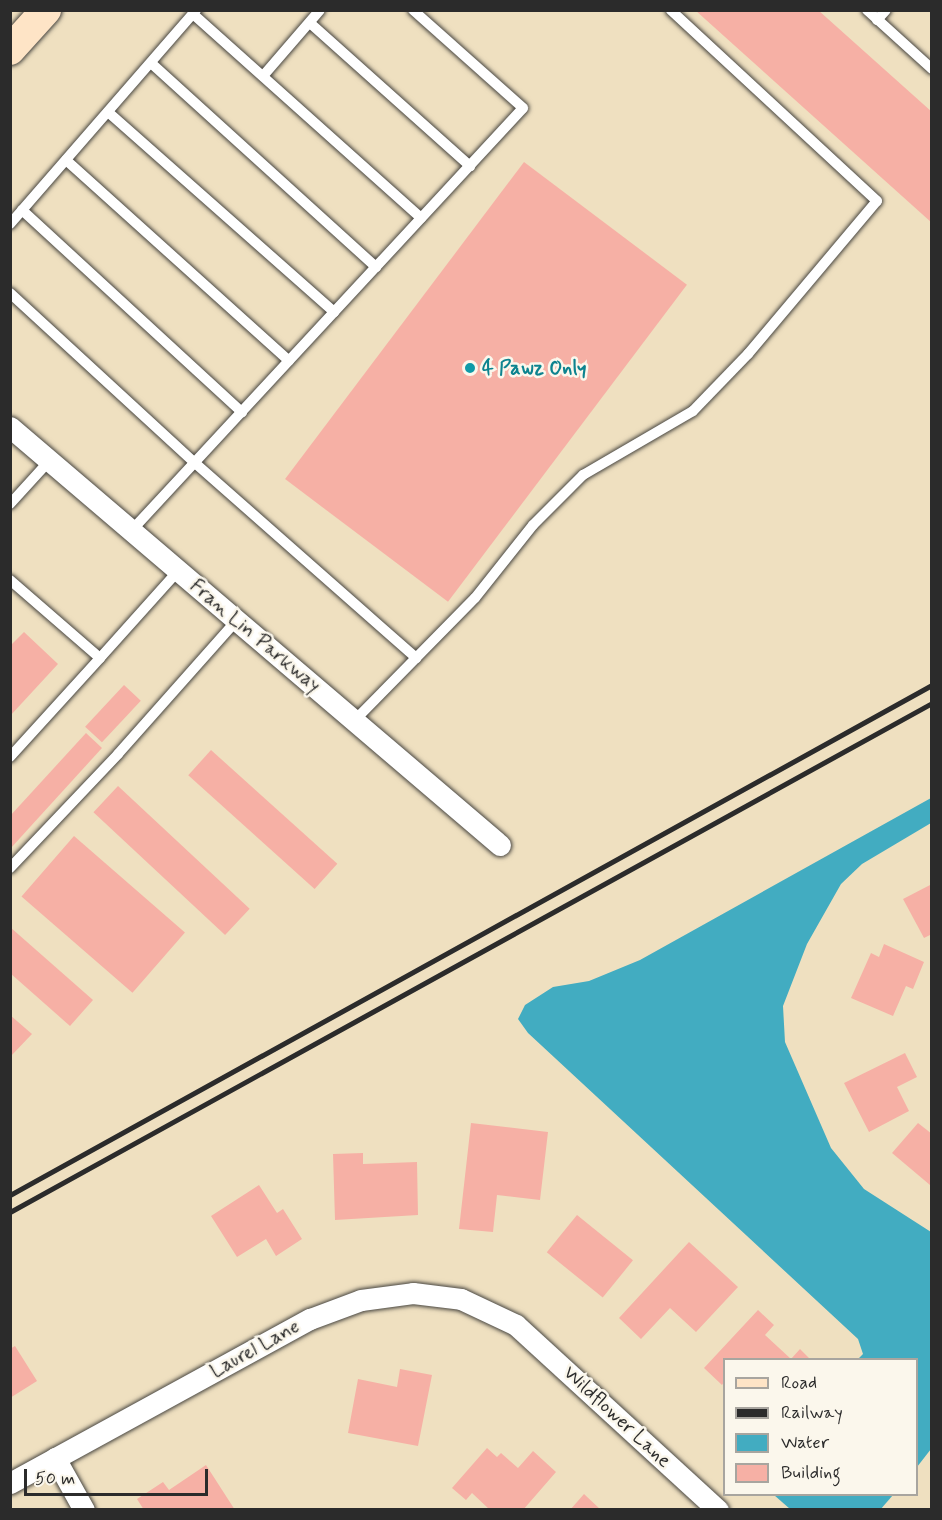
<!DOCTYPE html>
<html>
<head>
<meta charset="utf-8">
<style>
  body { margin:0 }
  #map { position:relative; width:942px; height:1520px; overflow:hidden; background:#efe0c0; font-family:Mynerve,sans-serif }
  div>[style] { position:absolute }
  .water>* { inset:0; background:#42acc1 }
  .building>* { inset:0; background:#f6b0a5; transform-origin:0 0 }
  .roads { filter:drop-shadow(0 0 2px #484641) drop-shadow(0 0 2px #484641) }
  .service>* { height:10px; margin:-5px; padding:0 5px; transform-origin:5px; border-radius:5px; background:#fff }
  .minor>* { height:21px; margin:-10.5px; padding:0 10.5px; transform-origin:10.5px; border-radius:10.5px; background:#fff }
  .secondary>* { height:30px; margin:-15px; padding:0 15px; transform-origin:15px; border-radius:15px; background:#fee4c6 }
  .rail>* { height:4.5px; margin:-2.25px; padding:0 2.25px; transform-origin:2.25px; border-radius:2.25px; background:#2b2b2b }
  .dots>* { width:16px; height:16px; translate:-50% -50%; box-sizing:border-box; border:3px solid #fbf7ec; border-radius:50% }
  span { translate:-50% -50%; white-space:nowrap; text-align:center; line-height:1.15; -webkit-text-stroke:5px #fbf7ec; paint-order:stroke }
  .culture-label { font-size:20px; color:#0d838f; font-weight:700 }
  .left { translate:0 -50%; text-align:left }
  .street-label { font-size:20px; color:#2b2b2b }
  .frame { position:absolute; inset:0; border:12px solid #2b2b2b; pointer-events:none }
  .legend { position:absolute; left:723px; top:1358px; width:195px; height:138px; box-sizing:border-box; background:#fbf7ec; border:2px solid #a8a59f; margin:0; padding:8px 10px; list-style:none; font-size:18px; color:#2b2b2b }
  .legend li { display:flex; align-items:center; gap:12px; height:30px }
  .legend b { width:30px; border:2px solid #a8a59f }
  .scale { position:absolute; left:24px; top:1469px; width:184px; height:27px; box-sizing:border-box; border:3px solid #2b2b2b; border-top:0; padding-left:8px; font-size:18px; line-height:21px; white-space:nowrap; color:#2b2b2b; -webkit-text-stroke:4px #fbf7ec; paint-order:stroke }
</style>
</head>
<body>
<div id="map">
  <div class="water">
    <div style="clip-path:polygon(931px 798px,931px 823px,862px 864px,841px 884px,807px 944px,783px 1006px,785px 1042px,831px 1148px,864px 1189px,931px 1232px,931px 1449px,917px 1467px,916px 1360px,858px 1359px,863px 1354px,858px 1339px,528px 1033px,518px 1019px,525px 1005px,553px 987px,589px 981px,640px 960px)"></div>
    <div style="clip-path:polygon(774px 1495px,893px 1495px,880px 1510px,790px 1509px)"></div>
  </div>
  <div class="building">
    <div style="clip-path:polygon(695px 10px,818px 10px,932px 112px,932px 223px)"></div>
    <div style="left:524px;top:162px;width:204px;height:397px;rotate:37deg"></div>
    <div style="clip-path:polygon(24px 632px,58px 664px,10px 716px,10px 646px)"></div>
    <div style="left:124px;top:685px;width:23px;height:57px;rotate:43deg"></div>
    <div style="clip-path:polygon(86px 733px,102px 748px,10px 849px,10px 816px)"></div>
    <div style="left:211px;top:750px;width:170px;height:34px;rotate:42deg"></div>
    <div style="left:118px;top:786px;width:180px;height:36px;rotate:43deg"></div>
    <div style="left:74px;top:836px;width:147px;height:80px;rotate:41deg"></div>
    <div style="clip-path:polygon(932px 884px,932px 934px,924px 938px,903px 899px)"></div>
    <div style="clip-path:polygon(10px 927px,93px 1000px,70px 1026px,10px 973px)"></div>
    <div style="clip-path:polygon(884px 944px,924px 962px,913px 989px,906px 986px,893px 1016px,851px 998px,871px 953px,879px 957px)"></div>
    <div style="clip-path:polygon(10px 1015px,32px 1034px,10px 1057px)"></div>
    <div style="clip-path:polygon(905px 1053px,917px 1077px,897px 1087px,909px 1111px,869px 1132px,844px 1083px)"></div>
    <div style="clip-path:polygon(471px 1123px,548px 1132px,540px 1200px,497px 1195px,493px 1232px,459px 1229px)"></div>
    <div style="clip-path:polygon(918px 1123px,932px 1134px,930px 1185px,892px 1153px)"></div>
    <div style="clip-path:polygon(363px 1153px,363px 1164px,417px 1162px,418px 1215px,335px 1220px,333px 1154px)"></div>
    <div style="clip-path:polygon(259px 1185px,277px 1213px,283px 1209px,302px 1239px,276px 1256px,266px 1239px,237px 1257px,211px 1216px)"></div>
    <div style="left:577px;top:1215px;width:72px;height:48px;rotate:39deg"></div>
    <div style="clip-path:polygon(689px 1242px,738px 1287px,696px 1332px,670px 1308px,641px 1339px,619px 1318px)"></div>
    <div style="clip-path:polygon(758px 1310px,774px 1325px,765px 1335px,791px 1359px,800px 1349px,811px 1360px,724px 1360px,724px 1382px,722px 1385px,704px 1368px)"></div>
    <div style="clip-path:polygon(15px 1346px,37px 1381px,10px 1398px,10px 1349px)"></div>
    <div style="clip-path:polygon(400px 1369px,432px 1375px,418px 1446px,348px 1433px,358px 1379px,397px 1387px)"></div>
    <div style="clip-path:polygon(487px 1448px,497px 1457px,501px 1453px,518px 1468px,533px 1451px,556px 1472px,523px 1510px,490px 1510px,472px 1493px,466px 1500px,452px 1488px)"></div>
    <div style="clip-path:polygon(206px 1465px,235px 1510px,144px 1510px,137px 1499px,163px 1482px,169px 1490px)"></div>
    <div style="clip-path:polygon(584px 1494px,601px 1510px,570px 1510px)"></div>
  </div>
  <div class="roads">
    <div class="service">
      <div style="left:867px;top:10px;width:88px;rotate:42.2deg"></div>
      <div style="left:193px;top:14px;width:306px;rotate:41.8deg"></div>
      <div style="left:877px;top:20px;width:13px;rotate:-48deg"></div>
      <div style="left:310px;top:23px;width:215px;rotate:41.8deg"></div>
      <div style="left:151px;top:63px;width:304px;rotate:42.2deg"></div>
      <div style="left:263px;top:76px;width:87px;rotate:-49.2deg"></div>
      <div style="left:108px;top:112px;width:302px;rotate:41.5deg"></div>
      <div style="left:66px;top:160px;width:300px;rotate:42deg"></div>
      <div style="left:22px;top:210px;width:299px;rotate:42.6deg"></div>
      <div style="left:10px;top:224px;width:284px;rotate:-49deg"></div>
      <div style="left:10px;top:293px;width:251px;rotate:42.6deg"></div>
      <div style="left:195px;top:463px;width:295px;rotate:41.4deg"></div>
      <div style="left:10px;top:504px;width:59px;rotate:-47.7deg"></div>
      <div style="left:132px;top:530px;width:575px;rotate:-47.18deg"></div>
      <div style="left:523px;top:108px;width:147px;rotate:-138.3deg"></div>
      <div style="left:10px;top:580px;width:119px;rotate:40.9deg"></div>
      <div style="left:100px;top:658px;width:118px;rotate:-48.1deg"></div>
      <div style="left:355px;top:720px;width:171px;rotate:-45.5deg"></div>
      <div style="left:475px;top:598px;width:93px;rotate:-51.5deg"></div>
      <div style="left:533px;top:525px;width:71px;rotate:-45deg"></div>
      <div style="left:583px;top:475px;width:127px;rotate:-30.2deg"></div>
      <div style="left:693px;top:411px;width:79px;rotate:-46deg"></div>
      <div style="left:748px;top:354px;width:200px;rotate:-49.9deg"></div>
      <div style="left:877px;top:201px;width:281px;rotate:-137.2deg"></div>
      <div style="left:10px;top:757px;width:134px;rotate:-47.7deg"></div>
      <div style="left:10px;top:868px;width:157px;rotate:-46.5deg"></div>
      <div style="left:118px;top:754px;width:179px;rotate:-48.4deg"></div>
    </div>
    <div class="minor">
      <div style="left:10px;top:427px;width:644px;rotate:40.47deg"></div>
      <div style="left:55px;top:1458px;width:60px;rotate:60.9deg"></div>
      <div style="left:10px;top:1483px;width:342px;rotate:-28.7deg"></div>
      <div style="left:310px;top:1319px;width:54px;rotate:-20.4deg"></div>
      <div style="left:361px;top:1300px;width:52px;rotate:-7.7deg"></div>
      <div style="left:413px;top:1293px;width:48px;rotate:7.1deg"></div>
      <div style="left:461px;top:1299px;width:61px;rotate:25.3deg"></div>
      <div style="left:516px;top:1325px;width:274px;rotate:42.5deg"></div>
    </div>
    <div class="secondary">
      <div style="left:10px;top:50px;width:54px;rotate:-48deg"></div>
    </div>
  </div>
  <div class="rail">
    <div style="left:10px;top:1195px;width:1054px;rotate:-28.95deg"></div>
    <div style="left:10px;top:1212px;width:1053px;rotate:-28.9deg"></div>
  </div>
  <div class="dots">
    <div style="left:470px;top:368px;background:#0f9aa8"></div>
  </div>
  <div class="culture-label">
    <span class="left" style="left:482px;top:368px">4 Pawz Only</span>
  </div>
  <div class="street-label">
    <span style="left:255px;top:636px;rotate:40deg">Fran Lin Parkway</span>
    <span style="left:255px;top:1349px;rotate:-29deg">Laurel Lane</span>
    <span style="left:617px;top:1417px;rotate:43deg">Wildflower Lane</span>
  </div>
  <div class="frame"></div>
  <ul class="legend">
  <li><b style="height:8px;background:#fee4c6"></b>Road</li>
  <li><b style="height:8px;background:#2b2b2b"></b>Railway</li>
  <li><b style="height:16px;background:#42acc1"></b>Water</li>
  <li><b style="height:16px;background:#f6b0a5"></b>Building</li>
  </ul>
  <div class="scale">50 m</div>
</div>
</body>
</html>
